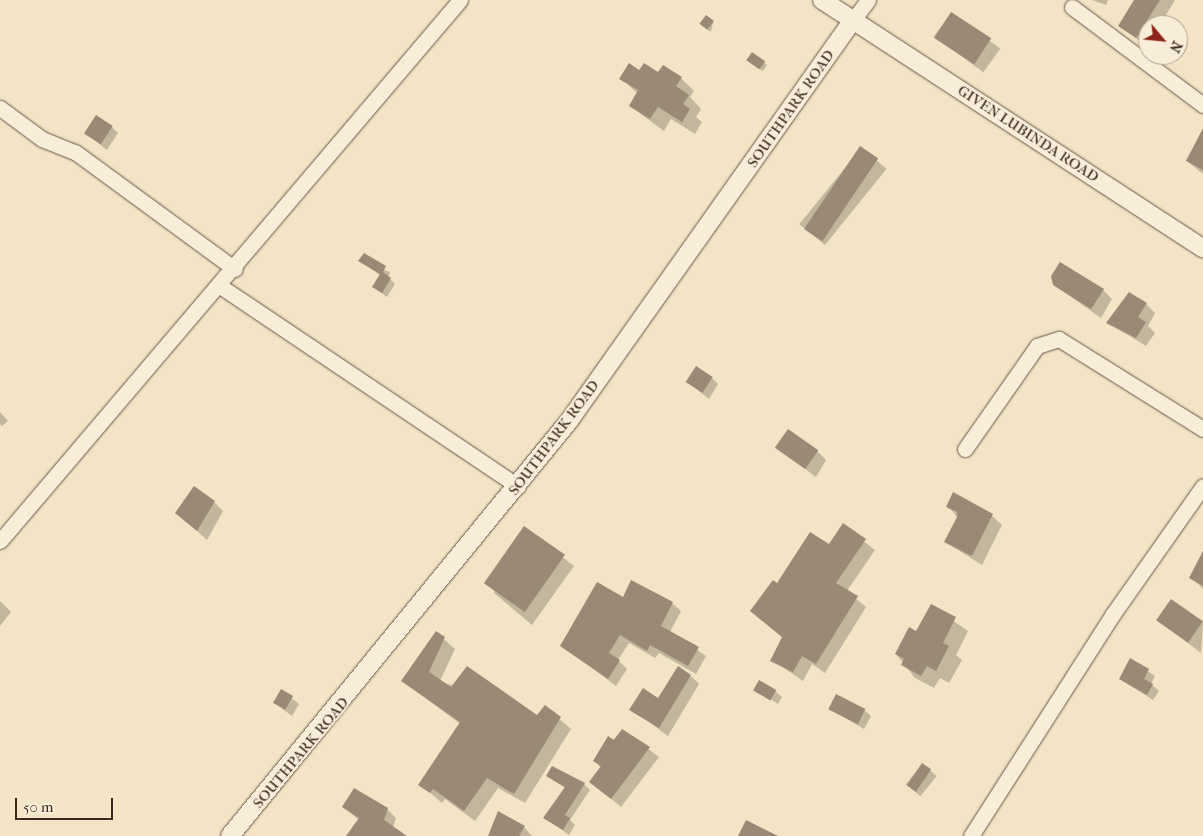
<!DOCTYPE html>
<html>
<head>
<meta charset="utf-8">
<style>
  body { margin:0 }
  #map { position:relative; width:1203px; height:836px; overflow:hidden; background:#f3e4c5; font-family:"IM FELL French Canon",serif }
  div>[style] { position:absolute }
  .shadow>* { inset:0; background:#0003; transform-origin:0 0 }
  .building>* { inset:0; background:#9a8975; transform-origin:0 0 }
  .roads { filter:drop-shadow(0 0 1px #685648) drop-shadow(0 0 1px #685648) }
  .minor>* { height:15px; margin:-7.5px; padding:0 7.5px; transform-origin:7.5px; border-radius:7.5px; background:#f7edd9 }
  .tertiary>* { height:18px; margin:-9px; padding:0 9px; transform-origin:9px; border-radius:9px; background:#f7edd9 }
  span { translate:-50% -50%; white-space:nowrap; text-align:center; line-height:1.15; -webkit-text-stroke:4px #f7edd9; paint-order:stroke }
  .street-label { font-size:15px; color:#3a271e }
  .north { position:absolute; left:1138px; top:15px; width:50px; height:50px; box-sizing:border-box; background:#f7edd9; border:1px solid #ab9e8e; border-radius:50%; rotate:118deg; font-size:14px; font-weight:700; line-height:20px; text-align:center; color:#3a271e }
  .north::after { content:''; display:block; margin:auto; width:18px; height:22px; background:#8f2418; clip-path:polygon(50% 0,100% 100%,50% 72%,0 100%) }
  .scale { position:absolute; left:15px; top:798px; width:98px; height:22px; box-sizing:border-box; border:2px solid #3a271e; border-top:0; padding-left:6px; font-size:15px; line-height:18px; white-space:nowrap; color:#3a271e; -webkit-text-stroke:4px #f7edd9; paint-order:stroke }
</style>
</head>
<body>
<div id="map">
  <div class="shadow">
    <div style="clip-path:polygon(1092px 0,1108px 0,1106px 5px)"></div>
    <div style="clip-path:polygon(1136px 0,1175px 0,1160px 25px,1148px 25px,1146px 46px,1120px 26px)"></div>
    <div style="left:951px;top:13px;width:61px;height:29px;rotate:36deg"></div>
    <div style="clip-path:polygon(713px 22px,711px 32px,704px 27px)"></div>
    <div style="clip-path:polygon(752px 53px,767px 65px,763px 71px,750px 62px)"></div>
    <div style="clip-path:polygon(640px 71px,681px 78px,694px 91px,690px 97px,701px 109px,696px 117px,702px 122px,695px 134px,671px 119px,664px 131px,630px 106px,638px 94px,621px 78px)"></div>
    <div style="clip-path:polygon(112px 127px,118px 133px,107px 150px,85px 133px)"></div>
    <div style="clip-path:polygon(1203px 132px,1203px 174px,1187px 161px)"></div>
    <div style="left:861px;top:148px;width:33px;height:98px;rotate:39deg"></div>
    <div style="clip-path:polygon(360px 261px,390px 272px,388px 277px,395px 284px,387px 297px,374px 287px,380px 275px)"></div>
    <div style="clip-path:polygon(1054px 285px,1103px 290px,1112px 299px,1101px 318px)"></div>
    <div style="clip-path:polygon(1146px 304px,1155px 313px,1148px 326px,1155px 333px,1146px 346px,1108px 323px)"></div>
    <div style="clip-path:polygon(712px 378px,718px 384px,709px 399px,687px 382px)"></div>
    <div style="clip-path:polygon(0 412px,8px 421px,2px 426px,0 424px)"></div>
    <div style="clip-path:polygon(777px 448px,817px 451px,826px 460px,816px 477px)"></div>
    <div style="clip-path:polygon(214px 502px,223px 511px,207px 540px,177px 513px)"></div>
    <div style="clip-path:polygon(948px 506px,992px 516px,1002px 525px,982px 565px,945px 542px,958px 518px)"></div>
    <div style="clip-path:polygon(843px 525px,875px 550px,847px 591px,866px 607px,825px 673px,812px 664px,803px 681px,772px 660px,783px 638px,752px 611px,829px 545px)"></div>
    <div style="clip-path:polygon(525px 528px,574px 566px,532px 625px,494px 593px)"></div>
    <div style="clip-path:polygon(1203px 557px,1203px 589px,1191px 577px)"></div>
    <div style="clip-path:polygon(623px 599px,672px 603px,681px 611px,670px 632px,706px 656px,696px 674px,659px 653px,655px 658px,629px 643px,618px 660px,627px 669px,616px 686px,562px 645px)"></div>
    <div style="clip-path:polygon(0 601px,11px 612px,0 626px)"></div>
    <div style="clip-path:polygon(1171px 601px,1203px 622px,1201px 653px,1158px 620px)"></div>
    <div style="clip-path:polygon(932px 606px,968px 631px,956px 655px,962px 660px,949px 683px,940px 678px,934px 688px,915px 678px,896px 654px,916px 633px)"></div>
    <div style="clip-path:polygon(437px 633px,455px 649px,440px 681px,537px 717px,545px 707px,571px 729px,525px 803px,498px 788px,475px 821px,445px 799px,442px 803px,420px 784px,460px 724px,403px 681px)"></div>
    <div style="clip-path:polygon(1131px 660px,1155px 676px,1151px 684px,1159px 691px,1153px 700px,1120px 679px)"></div>
    <div style="clip-path:polygon(691px 676px,699px 684px,668px 736px,631px 709px,659px 700px)"></div>
    <div style="clip-path:polygon(755px 689px,775px 691px,782px 697px,778px 704px)"></div>
    <div style="clip-path:polygon(282px 691px,299px 704px,292px 716px,275px 703px)"></div>
    <div style="clip-path:polygon(830px 709px,864px 710px,871px 716px,864px 729px)"></div>
    <div style="clip-path:polygon(622px 730px,659px 757px,621px 807px,591px 782px,601px 768px,595px 761px)"></div>
    <div style="left:922px;top:764px;width:19px;height:26px;rotate:39deg"></div>
    <div style="clip-path:polygon(547px 776px,584px 784px,590px 790px,570px 820px,575px 825px,569px 835px,545px 818px,565px 788px)"></div>
    <div style="clip-path:polygon(343px 807px,387px 809px,396px 818px,393px 828px,404px 836px,347px 836px,359px 820px)"></div>
    <div style="clip-path:polygon(524px 827px,532px 836px,494px 836px)"></div>
  </div>
  <div class="building">
    <div style="clip-path:polygon(1134px 0,1160px 0,1136px 38px,1118px 26px)"></div>
    <div style="left:951px;top:12px;width:48px;height:31px;rotate:33deg"></div>
    <div style="left:706px;top:15px;width:10px;height:11px;rotate:37deg"></div>
    <div style="left:752px;top:52px;width:16px;height:10px;rotate:35deg"></div>
    <div style="clip-path:polygon(629px 63px,639px 70px,644px 63px,658px 72px,663px 65px,682px 77px,676px 86px,689px 95px,683px 104px,690px 109px,682px 122px,658px 107px,650px 119px,629px 106px,638px 90px,619px 79px)"></div>
    <div style="left:96px;top:115px;width:20px;height:22px;rotate:33deg"></div>
    <div style="clip-path:polygon(1203px 128px,1203px 170px,1186px 161px)"></div>
    <div style="left:860px;top:146px;width:22px;height:100px;rotate:34deg"></div>
    <div style="clip-path:polygon(364px 253px,386px 266px,383px 272px,391px 278px,382px 293px,372px 287px,380px 274px,358px 261px)"></div>
    <div style="clip-path:polygon(1060px 262px,1104px 289px,1091px 309px,1053px 285px,1051px 276px)"></div>
    <div style="clip-path:polygon(1129px 292px,1147px 303px,1138px 317px,1146px 322px,1136px 338px,1106px 323px)"></div>
    <div style="left:696px;top:366px;width:20px;height:19px;rotate:33deg"></div>
    <div style="left:788px;top:429px;width:37px;height:23px;rotate:35deg"></div>
    <div style="clip-path:polygon(194px 486px,215px 501px,197px 531px,175px 513px)"></div>
    <div style="clip-path:polygon(953px 492px,993px 514px,972px 556px,944px 542px,957px 517px,957px 512px,946px 507px)"></div>
    <div style="clip-path:polygon(843px 523px,866px 539px,836px 583px,858px 596px,816px 664px,802px 656px,793px 672px,770px 661px,782px 637px,750px 611px,773px 580px,777px 583px,810px 532px,829px 544px)"></div>
    <div style="left:524px;top:526px;width:50px;height:70px;rotate:35deg"></div>
    <div style="clip-path:polygon(1203px 551px,1203px 586px,1189px 578px)"></div>
    <div style="clip-path:polygon(631px 580px,673px 602px,661px 626px,699px 647px,688px 666px,650px 645px,647px 651px,620px 635px,609px 653px,620px 660px,608px 679px,560px 646px,597px 582px,623px 597px)"></div>
    <div style="left:1171px;top:599px;width:39px;height:26px;rotate:35deg"></div>
    <div style="clip-path:polygon(931px 604px,956px 617px,943px 643px,949px 646px,936px 671px,927px 666px,921px 676px,901px 665px,904px 659px,895px 654px,909px 627px,916px 631px)"></div>
    <div style="clip-path:polygon(436px 631px,445px 637px,429px 672px,451px 687px,467px 666px,537px 715px,545px 705px,561px 717px,514px 794px,487px 778px,464px 811px,433px 789px,430px 793px,418px 785px,460px 722px,401px 681px)"></div>
    <div style="clip-path:polygon(1130px 658px,1149px 669px,1144px 679px,1153px 684px,1147px 695px,1119px 679px)"></div>
    <div style="clip-path:polygon(678px 666px,691px 675px,659px 728px,629px 710px,643px 688px,658px 698px)"></div>
    <div style="left:759px;top:680px;width:20px;height:12px;rotate:30deg"></div>
    <div style="left:281px;top:689px;width:14px;height:16px;rotate:30deg"></div>
    <div style="left:836px;top:694px;width:33px;height:17px;rotate:27deg"></div>
    <div style="clip-path:polygon(622px 729px,650px 747px,611px 799px,589px 782px,601px 766px,593px 761px,608px 736px,614px 740px)"></div>
    <div style="left:922px;top:763px;width:11px;height:27px;rotate:34deg"></div>
    <div style="clip-path:polygon(552px 766px,585px 783px,565px 815px,570px 818px,563px 830px,543px 818px,565px 787px,546px 776px)"></div>
    <div style="clip-path:polygon(354px 788px,388px 808px,384px 820px,407px 836px,346px 836px,359px 818px,342px 807px)"></div>
    <div style="clip-path:polygon(498px 811px,525px 826px,519px 836px,488px 836px)"></div>
    <div style="clip-path:polygon(746px 820px,778px 836px,738px 836px)"></div>
  </div>
  <div class="roads">
    <div class="minor">
      <div style="left:1072px;top:7px;width:164px;rotate:36.8deg"></div>
      <div style="left:853px;top:20px;width:25px;rotate:-53deg"></div>
      <div style="left:0;top:108px;width:52px;rotate:36.4deg"></div>
      <div style="left:42px;top:139px;width:35px;rotate:22deg"></div>
      <div style="left:75px;top:152px;width:198px;rotate:36.2deg"></div>
      <div style="left:220px;top:286px;width:359px;rotate:33.9deg"></div>
      <div style="left:965px;top:449px;width:126px;rotate:-55deg"></div>
      <div style="left:1037px;top:346px;width:23px;rotate:-18deg"></div>
      <div style="left:1059px;top:339px;width:170px;rotate:32deg"></div>
      <div style="left:0;top:541px;width:710px;rotate:-49.63deg"></div>
      <div style="left:971px;top:836px;width:264px;rotate:-57.4deg"></div>
      <div style="left:1113px;top:614px;width:156px;rotate:-54.9deg"></div>
    </div>
    <div class="tertiary">
      <div style="left:822px;top:0;width:455px;rotate:33.1deg"></div>
      <div style="left:230px;top:836px;width:536px;rotate:-50.76deg"></div>
      <div style="left:569px;top:421px;width:491px;rotate:-54.7deg"></div>
    </div>
  </div>
  <div class="street-label">
    <span style="left:791px;top:109px;rotate:-55deg">SOUTHPARK ROAD</span>
    <span style="left:1028px;top:134px;rotate:33deg">GIVEN LUBINDA ROAD</span>
    <span style="left:554px;top:438px;rotate:-53deg">SOUTHPARK ROAD</span>
    <span style="left:301px;top:753px;rotate:-50deg">SOUTHPARK ROAD</span>
  </div>
  <div class="north">N</div>
  <div class="scale">50 m</div>
</div>
</body>
</html>
